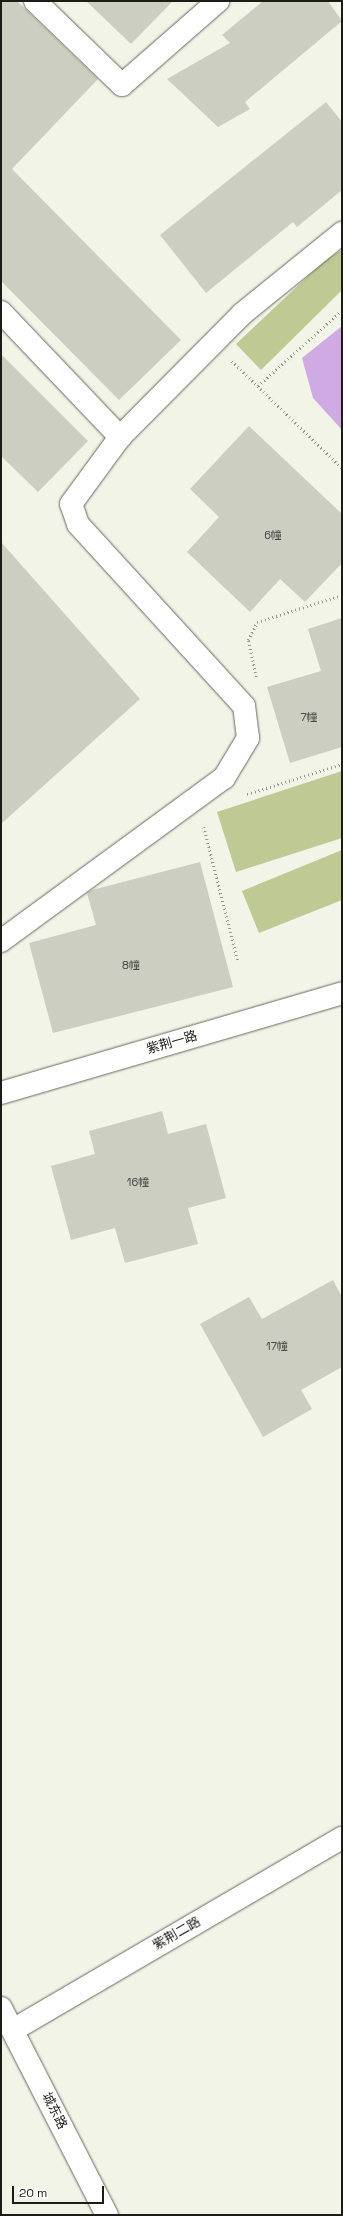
<!DOCTYPE html>
<html>
<head>
<meta charset="utf-8">
<style>
  body { margin:0 }
  #map { position:relative; width:343px; height:2216px; overflow:hidden; background:#f1f4e7; font-family:"Space Grotesk","Noto Sans SC",sans-serif }
  div>[style] { position:absolute }
  .green>* { inset:0; background:#bec994 }
  .water>* { inset:0; background:#d0abe3 }
  .building>* { inset:0; background:#cbcec1 }
  .path>* { height:2.5px; margin-top:-1.25px; transform-origin:0; background:repeating-linear-gradient(90deg,#979990 0 1px,transparent 0 4px) }
  .roads { filter:drop-shadow(0 0 1px #66695e) drop-shadow(0 0 1px #66695e) }
  .minor>* { height:22px; margin:-11px; padding:0 11px; transform-origin:11px; border-radius:11px; background:#fff }
  span { translate:-50% -50%; white-space:nowrap; text-align:center; line-height:1.15; -webkit-text-stroke:3.5px #fff; paint-order:stroke }
  .number-label { font-size:11px; color:#474842 }
  .number-label span { -webkit-text-stroke-width:0 }
  .street-label { font-size:13px; color:#1b1c18 }
  .frame { position:absolute; inset:0; border:2px solid #1b1c18; pointer-events:none }
  .scale { position:absolute; left:12px; top:2186px; width:92px; height:18px; box-sizing:border-box; border:2px solid #1b1c18; border-top:0; padding-left:5px; font-size:12px; line-height:14px; white-space:nowrap; color:#1b1c18; -webkit-text-stroke:3px #fff; paint-order:stroke }
</style>
</head>
<body>
<div id="map">
  <div class="green">
    <div style="clip-path:polygon(342px 250px,342px 290px,261px 370px,236px 344px,324px 261px)"></div>
    <div style="clip-path:polygon(342px 771px,342px 838px,236px 872px,217px 812px)"></div>
    <div style="clip-path:polygon(342px 850px,342px 900px,259px 933px,242px 891px)"></div>
  </div>
  <div class="water">
    <div style="clip-path:polygon(342px 326px,342px 430px,313px 398px,302px 358px)"></div>
  </div>
  <div class="building">
    <div style="clip-path:polygon(1px 1px,17px 1px,98px 79px,12px 169px,181px 340px,119px 400px,1px 281px)"></div>
    <div style="clip-path:polygon(86px 1px,173px 1px,131px 44px)"></div>
    <div style="clip-path:polygon(263px 1px,328px 1px,342px 21px,245px 102px,250px 109px,218px 127px,167px 79px,230px 43px,222px 35px)"></div>
    <div style="clip-path:polygon(326px 102px,342px 122px,342px 190px,297px 227px,293px 222px,206px 293px,160px 235px)"></div>
    <div style="clip-path:polygon(1px 354px,88px 441px,38px 492px,1px 456px)"></div>
    <div style="clip-path:polygon(249px 426px,342px 514px,342px 563px,305px 602px,280px 579px,250px 612px,187px 552px,219px 517px,190px 489px)"></div>
    <div style="clip-path:polygon(1px 542px,140px 699px,1px 824px)"></div>
    <div style="clip-path:polygon(342px 618px,342px 747px,290px 763px,267px 687px,321px 671px,308px 629px)"></div>
    <div style="clip-path:polygon(200px 862px,233px 987px,53px 1033px,29px 943px,96px 925px,87px 893px,92px 890px)"></div>
    <div style="clip-path:polygon(162px 1111px,168px 1134px,206px 1124px,226px 1198px,188px 1208px,198px 1244px,125px 1263px,115px 1228px,71px 1240px,51px 1166px,95px 1154px,89px 1131px)"></div>
    <div style="clip-path:polygon(333px 1280px,342px 1297px,342px 1367px,301px 1390px,312px 1409px,263px 1437px,200px 1324px,249px 1297px,262px 1319px)"></div>
  </div>
  <div class="path">
    <div style="left:232px;top:361px;width:153px;rotate:44.2deg"></div>
    <div style="left:258px;top:386px;width:113px;rotate:-42.1deg"></div>
    <div style="left:256px;top:677px;width:38px;rotate:-102deg"></div>
    <div style="left:248px;top:640px;width:20px;rotate:-63deg"></div>
    <div style="left:257px;top:622px;width:89px;rotate:-17.6deg"></div>
    <div style="left:247px;top:794px;width:100px;rotate:-17.5deg"></div>
    <div style="left:204px;top:827px;width:138px;rotate:75.8deg"></div>
  </div>
  <div class="roads">
    <div class="minor">
      <div style="left:35px;top:1px;width:121px;rotate:44deg"></div>
      <div style="left:122px;top:85px;width:128px;rotate:-41.2deg"></div>
      <div style="left:1px;top:312px;width:173px;rotate:46.4deg"></div>
      <div style="left:1px;top:941px;width:276px;rotate:-36.2deg"></div>
      <div style="left:224px;top:778px;width:47px;rotate:-59deg"></div>
      <div style="left:248px;top:738px;width:32px;rotate:-97deg"></div>
      <div style="left:244px;top:706px;width:246px;rotate:-132.4deg"></div>
      <div style="left:78px;top:524px;width:21px;rotate:-109deg"></div>
      <div style="left:71px;top:504px;width:83px;rotate:-53.8deg"></div>
      <div style="left:120px;top:437px;width:173px;rotate:-45.2deg"></div>
      <div style="left:242px;top:314px;width:129px;rotate:-39deg"></div>
      <div style="left:1px;top:1093px;width:355px;rotate:-16.3deg"></div>
      <div style="left:1px;top:2008px;width:233px;rotate:62.9deg"></div>
      <div style="left:13px;top:2030px;width:381px;rotate:-30.3deg"></div>
    </div>
  </div>
  <div class="number-label">
    <span style="left:273px;top:535px">6幢</span>
    <span style="left:309px;top:717px">7幢</span>
    <span style="left:131px;top:965px">8幢</span>
    <span style="left:138px;top:1182px">16幢</span>
    <span style="left:277px;top:1346px">17幢</span>
  </div>
  <div class="street-label">
    <span style="left:172px;top:1043px;rotate:-16deg">紫荆一路</span>
    <span style="left:177px;top:1934px;rotate:-30deg">紫荆二路</span>
    <span style="left:54px;top:2111px;rotate:63deg">城东路</span>
  </div>
  <div class="frame"></div>
  <div class="scale">20 m</div>
</div>
</body>
</html>
